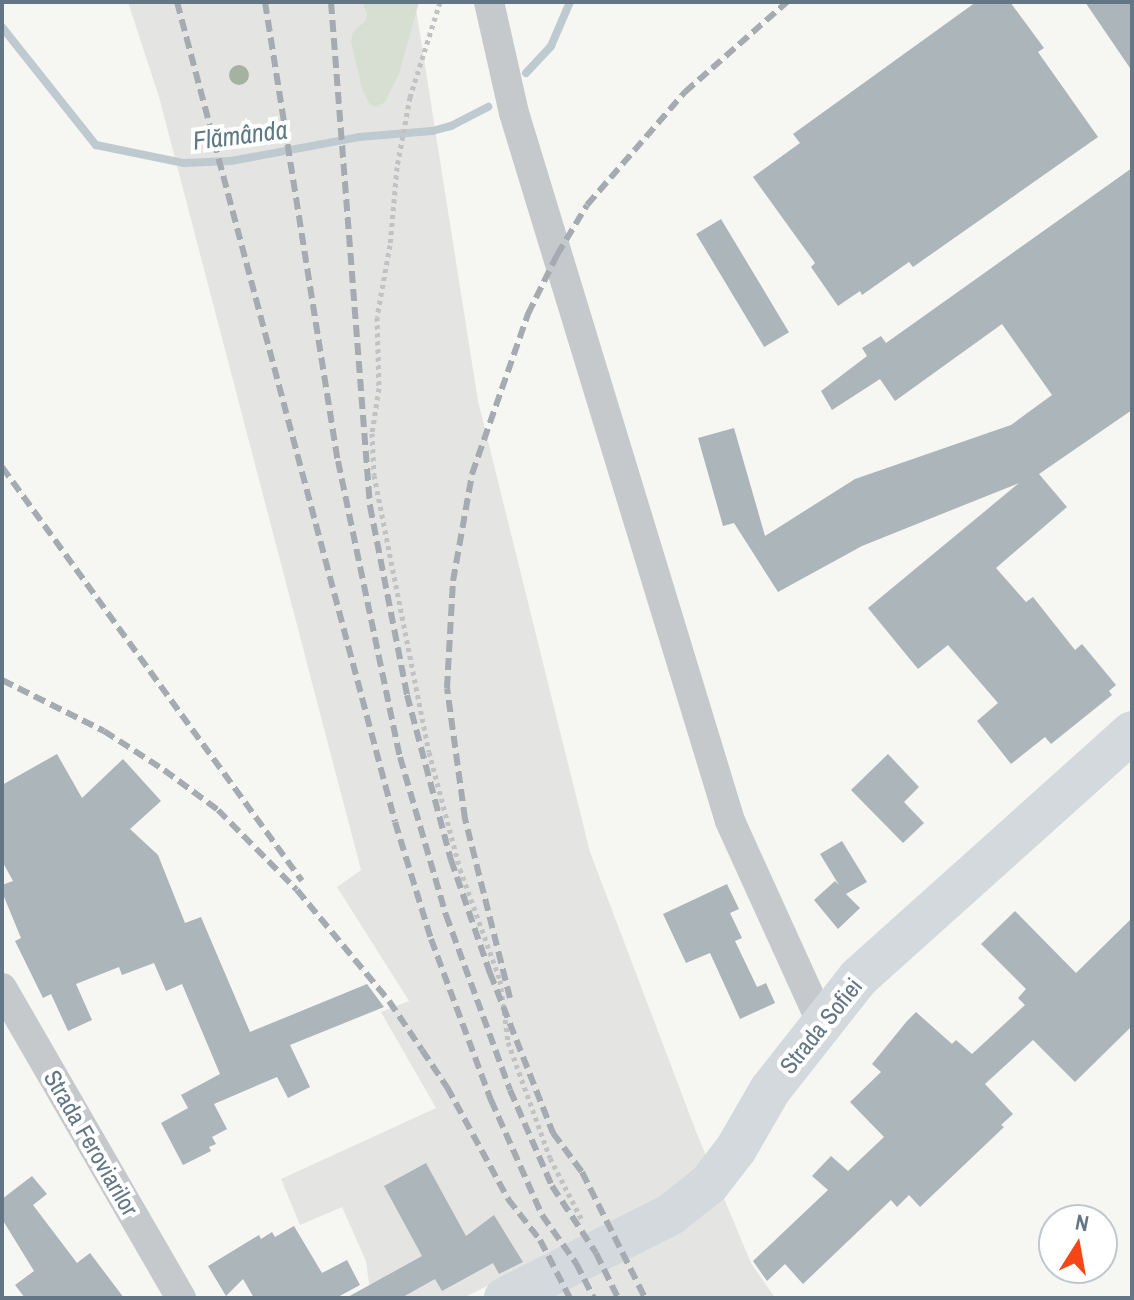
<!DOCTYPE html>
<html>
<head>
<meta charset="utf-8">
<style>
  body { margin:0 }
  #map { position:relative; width:1134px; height:1300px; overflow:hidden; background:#f6f6f2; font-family:"Archivo Narrow",sans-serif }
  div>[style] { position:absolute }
  .built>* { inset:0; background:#e4e5e3 }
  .green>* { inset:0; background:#d7dfd3 }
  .stream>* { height:8px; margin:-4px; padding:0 4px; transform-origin:4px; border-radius:4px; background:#becacf }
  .building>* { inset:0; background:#acb5ba; transform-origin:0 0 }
  .path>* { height:5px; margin-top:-2.5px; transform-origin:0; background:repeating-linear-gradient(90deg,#c0c2c4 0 4px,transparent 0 8px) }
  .street>* { height:30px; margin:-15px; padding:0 15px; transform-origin:15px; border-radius:15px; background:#c5c9cc }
  .secondary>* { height:42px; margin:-21px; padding:0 21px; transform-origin:21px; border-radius:21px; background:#d3d9dd }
  .rail>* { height:6px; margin-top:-3px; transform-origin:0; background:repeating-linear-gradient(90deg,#a5abb1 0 12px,transparent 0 18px) }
  .trees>* { width:20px; height:20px; margin:-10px; border-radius:50%; background:#a5b1a1 }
  span { translate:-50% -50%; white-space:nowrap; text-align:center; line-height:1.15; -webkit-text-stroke:8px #fff; paint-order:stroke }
  .street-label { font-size:24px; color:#627686 }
  .water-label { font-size:26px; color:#5e7983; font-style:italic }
  .frame { position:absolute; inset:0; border:4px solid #627686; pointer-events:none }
  .north { position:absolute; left:1038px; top:1204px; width:80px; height:80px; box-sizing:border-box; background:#fff; border:2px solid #c0c8cf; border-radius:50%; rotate:11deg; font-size:22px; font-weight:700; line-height:32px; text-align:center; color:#627686 }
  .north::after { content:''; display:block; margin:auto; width:28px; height:36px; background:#f44715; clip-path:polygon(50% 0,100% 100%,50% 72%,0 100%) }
</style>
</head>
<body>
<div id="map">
  <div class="built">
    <div style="clip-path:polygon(128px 2px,415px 2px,478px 401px,590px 852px,697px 1134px,751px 1263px,775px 1298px,545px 1298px,526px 1267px,463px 1298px,371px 1298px,366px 1261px,342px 1207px,300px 1225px,281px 1179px,436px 1108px,381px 1012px,409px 1001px,337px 887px,361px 870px,159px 97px)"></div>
  </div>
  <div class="green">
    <div style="clip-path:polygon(362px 2px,419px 2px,399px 74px,385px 102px,377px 107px,370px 105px,362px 89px,351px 41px,353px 32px,365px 21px,367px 14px)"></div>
  </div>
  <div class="stream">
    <div style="left:2px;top:27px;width:151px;rotate:51.5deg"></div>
    <div style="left:96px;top:145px;width:90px;rotate:11.6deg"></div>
    <div style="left:184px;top:163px;width:47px;rotate:-2.4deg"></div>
    <div style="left:231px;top:161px;width:130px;rotate:-10.6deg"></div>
    <div style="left:359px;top:137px;width:73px;rotate:-4.7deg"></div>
    <div style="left:432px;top:131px;width:20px;rotate:-15deg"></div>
    <div style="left:451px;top:126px;width:42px;rotate:-27.2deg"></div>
    <div style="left:526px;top:73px;width:37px;rotate:-47deg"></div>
    <div style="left:551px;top:46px;width:48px;rotate:-66.6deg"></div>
  </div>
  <div class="building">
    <div style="clip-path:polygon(976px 2px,1010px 2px,1044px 48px,1038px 52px,1098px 137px,913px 267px,909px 262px,862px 295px,860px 291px,838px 306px,811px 267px,815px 263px,753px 177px,800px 143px,793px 134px)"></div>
    <div style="clip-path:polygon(1085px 2px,1132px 2px,1132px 71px)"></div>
    <div style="clip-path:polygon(1132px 168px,1132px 410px,1039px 474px,1067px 507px,996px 568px,1026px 602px,1033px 597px,1075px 650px,1082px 644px,1116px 685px,1109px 691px,1112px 695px,1051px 744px,1045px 737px,1011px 764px,977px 721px,998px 703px,948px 645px,918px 669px,868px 608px,1019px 483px,862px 546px,778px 592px,734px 523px,723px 526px,698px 438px,734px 428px,765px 536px,855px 479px,1011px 425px,1052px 395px,1002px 324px,895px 401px,880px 379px,832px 410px,821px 391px,867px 356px,862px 348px,881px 336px,886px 343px)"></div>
    <div style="left:721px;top:219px;width:132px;height:29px;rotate:59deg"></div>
    <div style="clip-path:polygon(57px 754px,82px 798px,123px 759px,161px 801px,130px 829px,158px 855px,185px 923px,201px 917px,250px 1032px,367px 984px,384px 1007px,290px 1045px,310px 1087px,288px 1098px,277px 1077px,214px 1104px,227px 1129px,212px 1137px,216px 1144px,209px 1147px,211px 1151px,183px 1165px,161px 1123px,188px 1108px,181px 1095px,220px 1074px,182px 984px,166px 991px,154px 963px,122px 975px,119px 967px,76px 984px,92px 1020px,68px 1031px,51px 994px,43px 998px,15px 941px,21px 938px,2px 892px,2px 885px,13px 881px,2px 861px,2px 785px)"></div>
    <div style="clip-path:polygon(888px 754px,919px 787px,904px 802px,924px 823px,903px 843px,851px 790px)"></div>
    <div style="clip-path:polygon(842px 841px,867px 882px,846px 894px,860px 908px,838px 929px,814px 900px,835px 881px,839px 885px,820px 854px)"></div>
    <div style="clip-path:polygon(727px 884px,739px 909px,730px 913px,742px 938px,735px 941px,757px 987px,766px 983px,775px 1003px,740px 1019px,710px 953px,686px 963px,663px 914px)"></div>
    <div style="clip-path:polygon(1015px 911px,1076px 973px,1132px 918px,1132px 1026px,1075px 1082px,1033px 1040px,985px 1084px,1013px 1114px,1001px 1125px,1004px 1127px,920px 1207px,909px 1195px,897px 1207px,891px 1200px,803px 1284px,785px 1264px,767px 1281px,753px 1261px,828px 1190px,812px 1176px,831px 1156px,848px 1171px,884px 1137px,850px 1102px,881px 1072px,872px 1064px,907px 1021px,916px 1012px,952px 1044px,956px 1040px,972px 1054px,1025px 1005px,1018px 998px,1026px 989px,981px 944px)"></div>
    <div style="clip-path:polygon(426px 1163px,466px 1236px,494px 1215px,523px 1262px,499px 1274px,493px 1263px,442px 1291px,435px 1279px,401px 1298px,346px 1298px,422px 1256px,384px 1186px)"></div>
    <div style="clip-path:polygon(32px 1176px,47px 1194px,33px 1205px,77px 1263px,90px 1253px,124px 1298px,25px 1298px,15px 1285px,34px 1271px,2px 1219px,2px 1199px)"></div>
    <div style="clip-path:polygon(294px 1226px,322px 1273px,347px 1260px,360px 1285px,336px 1298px,254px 1298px,243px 1279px,226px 1296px,208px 1266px,259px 1235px,261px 1239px,272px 1232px,275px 1237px)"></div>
  </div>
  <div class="path">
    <div style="left:440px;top:2px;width:100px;rotate:107.5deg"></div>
    <div style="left:410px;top:97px;width:71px;rotate:100.5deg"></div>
    <div style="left:397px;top:167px;width:78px;rotate:95.1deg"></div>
    <div style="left:390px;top:245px;width:73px;rotate:100.2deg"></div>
    <div style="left:377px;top:317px;width:71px;rotate:88.4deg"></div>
    <div style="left:379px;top:388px;width:46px;rotate:98.8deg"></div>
    <div style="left:372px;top:433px;width:42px;rotate:87.3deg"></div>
    <div style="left:374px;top:475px;width:282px;rotate:78.8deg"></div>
    <div style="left:429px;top:752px;width:121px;rotate:75.2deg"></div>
    <div style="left:460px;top:869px;width:118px;rotate:70.2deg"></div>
    <div style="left:500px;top:980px;width:63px;rotate:82.6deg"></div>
    <div style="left:508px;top:1042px;width:123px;rotate:70.1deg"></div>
    <div style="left:550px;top:1158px;width:72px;rotate:62.7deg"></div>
  </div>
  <div class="street">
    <div style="left:489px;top:2px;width:114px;rotate:77.3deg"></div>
    <div style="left:514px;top:113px;width:740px;rotate:73.03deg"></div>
    <div style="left:730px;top:821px;width:221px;rotate:65.6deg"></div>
    <div style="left:2px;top:988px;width:358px;rotate:60deg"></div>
  </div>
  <div class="secondary">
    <div style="left:505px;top:1298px;width:186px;rotate:-26.8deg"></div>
    <div style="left:671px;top:1214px;width:48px;rotate:-38.3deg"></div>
    <div style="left:709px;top:1184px;width:44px;rotate:-52.4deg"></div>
    <div style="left:736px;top:1149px;width:68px;rotate:-60deg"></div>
    <div style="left:770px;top:1090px;width:142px;rotate:-51.8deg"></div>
    <div style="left:858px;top:978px;width:368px;rotate:-41.9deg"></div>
  </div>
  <div class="rail">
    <div style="left:177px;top:2px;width:848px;rotate:75.11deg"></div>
    <div style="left:395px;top:822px;width:122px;rotate:72.9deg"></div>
    <div style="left:431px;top:939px;width:172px;rotate:69.6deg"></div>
    <div style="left:491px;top:1100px;width:126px;rotate:66.1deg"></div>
    <div style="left:542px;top:1215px;width:59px;rotate:54.7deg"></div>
    <div style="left:576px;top:1263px;width:39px;rotate:63deg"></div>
    <div style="left:265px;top:2px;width:465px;rotate:81deg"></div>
    <div style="left:338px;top:461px;width:302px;rotate:78.2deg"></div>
    <div style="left:400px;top:757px;width:165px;rotate:73.8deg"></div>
    <div style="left:446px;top:915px;width:186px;rotate:69.9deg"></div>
    <div style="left:510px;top:1090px;width:105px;rotate:66.4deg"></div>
    <div style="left:552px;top:1186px;width:80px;rotate:56.7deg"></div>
    <div style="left:596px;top:1253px;width:50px;rotate:63.9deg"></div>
    <div style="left:331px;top:2px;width:506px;rotate:85.58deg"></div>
    <div style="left:370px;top:506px;width:193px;rotate:78.9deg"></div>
    <div style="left:407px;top:695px;width:171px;rotate:75.1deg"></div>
    <div style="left:451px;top:860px;width:120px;rotate:71deg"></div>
    <div style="left:490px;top:973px;width:172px;rotate:68.5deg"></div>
    <div style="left:553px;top:1133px;width:49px;rotate:53.4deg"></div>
    <div style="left:582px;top:1172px;width:141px;rotate:63.4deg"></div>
    <div style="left:2px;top:467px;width:511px;rotate:54.07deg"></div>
    <div style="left:2px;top:680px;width:114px;rotate:26.6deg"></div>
    <div style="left:104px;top:731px;width:72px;rotate:33deg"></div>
    <div style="left:164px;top:770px;width:67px;rotate:36.5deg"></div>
    <div style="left:218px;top:810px;width:112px;rotate:45.4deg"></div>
    <div style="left:297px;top:890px;width:144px;rotate:50.3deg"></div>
    <div style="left:389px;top:1001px;width:59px;rotate:56deg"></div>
    <div style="left:422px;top:1050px;width:45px;rotate:56deg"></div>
    <div style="left:447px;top:1087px;width:128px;rotate:61.4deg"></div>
    <div style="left:508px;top:1199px;width:52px;rotate:52deg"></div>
    <div style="left:540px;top:1240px;width:65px;rotate:62.7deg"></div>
    <div style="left:510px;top:998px;width:185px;rotate:-104.1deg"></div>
    <div style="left:465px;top:819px;width:132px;rotate:-97.8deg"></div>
    <div style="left:447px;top:688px;width:107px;rotate:-86.8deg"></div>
    <div style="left:453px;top:581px;width:109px;rotate:-79.9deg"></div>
    <div style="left:472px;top:474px;width:170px;rotate:-70.7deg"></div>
    <div style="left:528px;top:314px;width:66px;rotate:-63.8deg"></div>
    <div style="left:557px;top:255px;width:58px;rotate:-59deg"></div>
    <div style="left:587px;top:205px;width:150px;rotate:-49.1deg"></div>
    <div style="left:685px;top:92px;width:136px;rotate:-41.4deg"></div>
  </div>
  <div class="trees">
    <div style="left:239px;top:75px"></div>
  </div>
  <div class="street-label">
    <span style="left:821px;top:1026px;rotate:-51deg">Strada Sofiei</span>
    <span style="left:91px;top:1143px;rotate:60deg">Strada Feroviarilor</span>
  </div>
  <div class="water-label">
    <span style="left:240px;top:135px;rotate:-7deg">Flămânda</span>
  </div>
  <div class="frame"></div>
  <div class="north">N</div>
</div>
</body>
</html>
